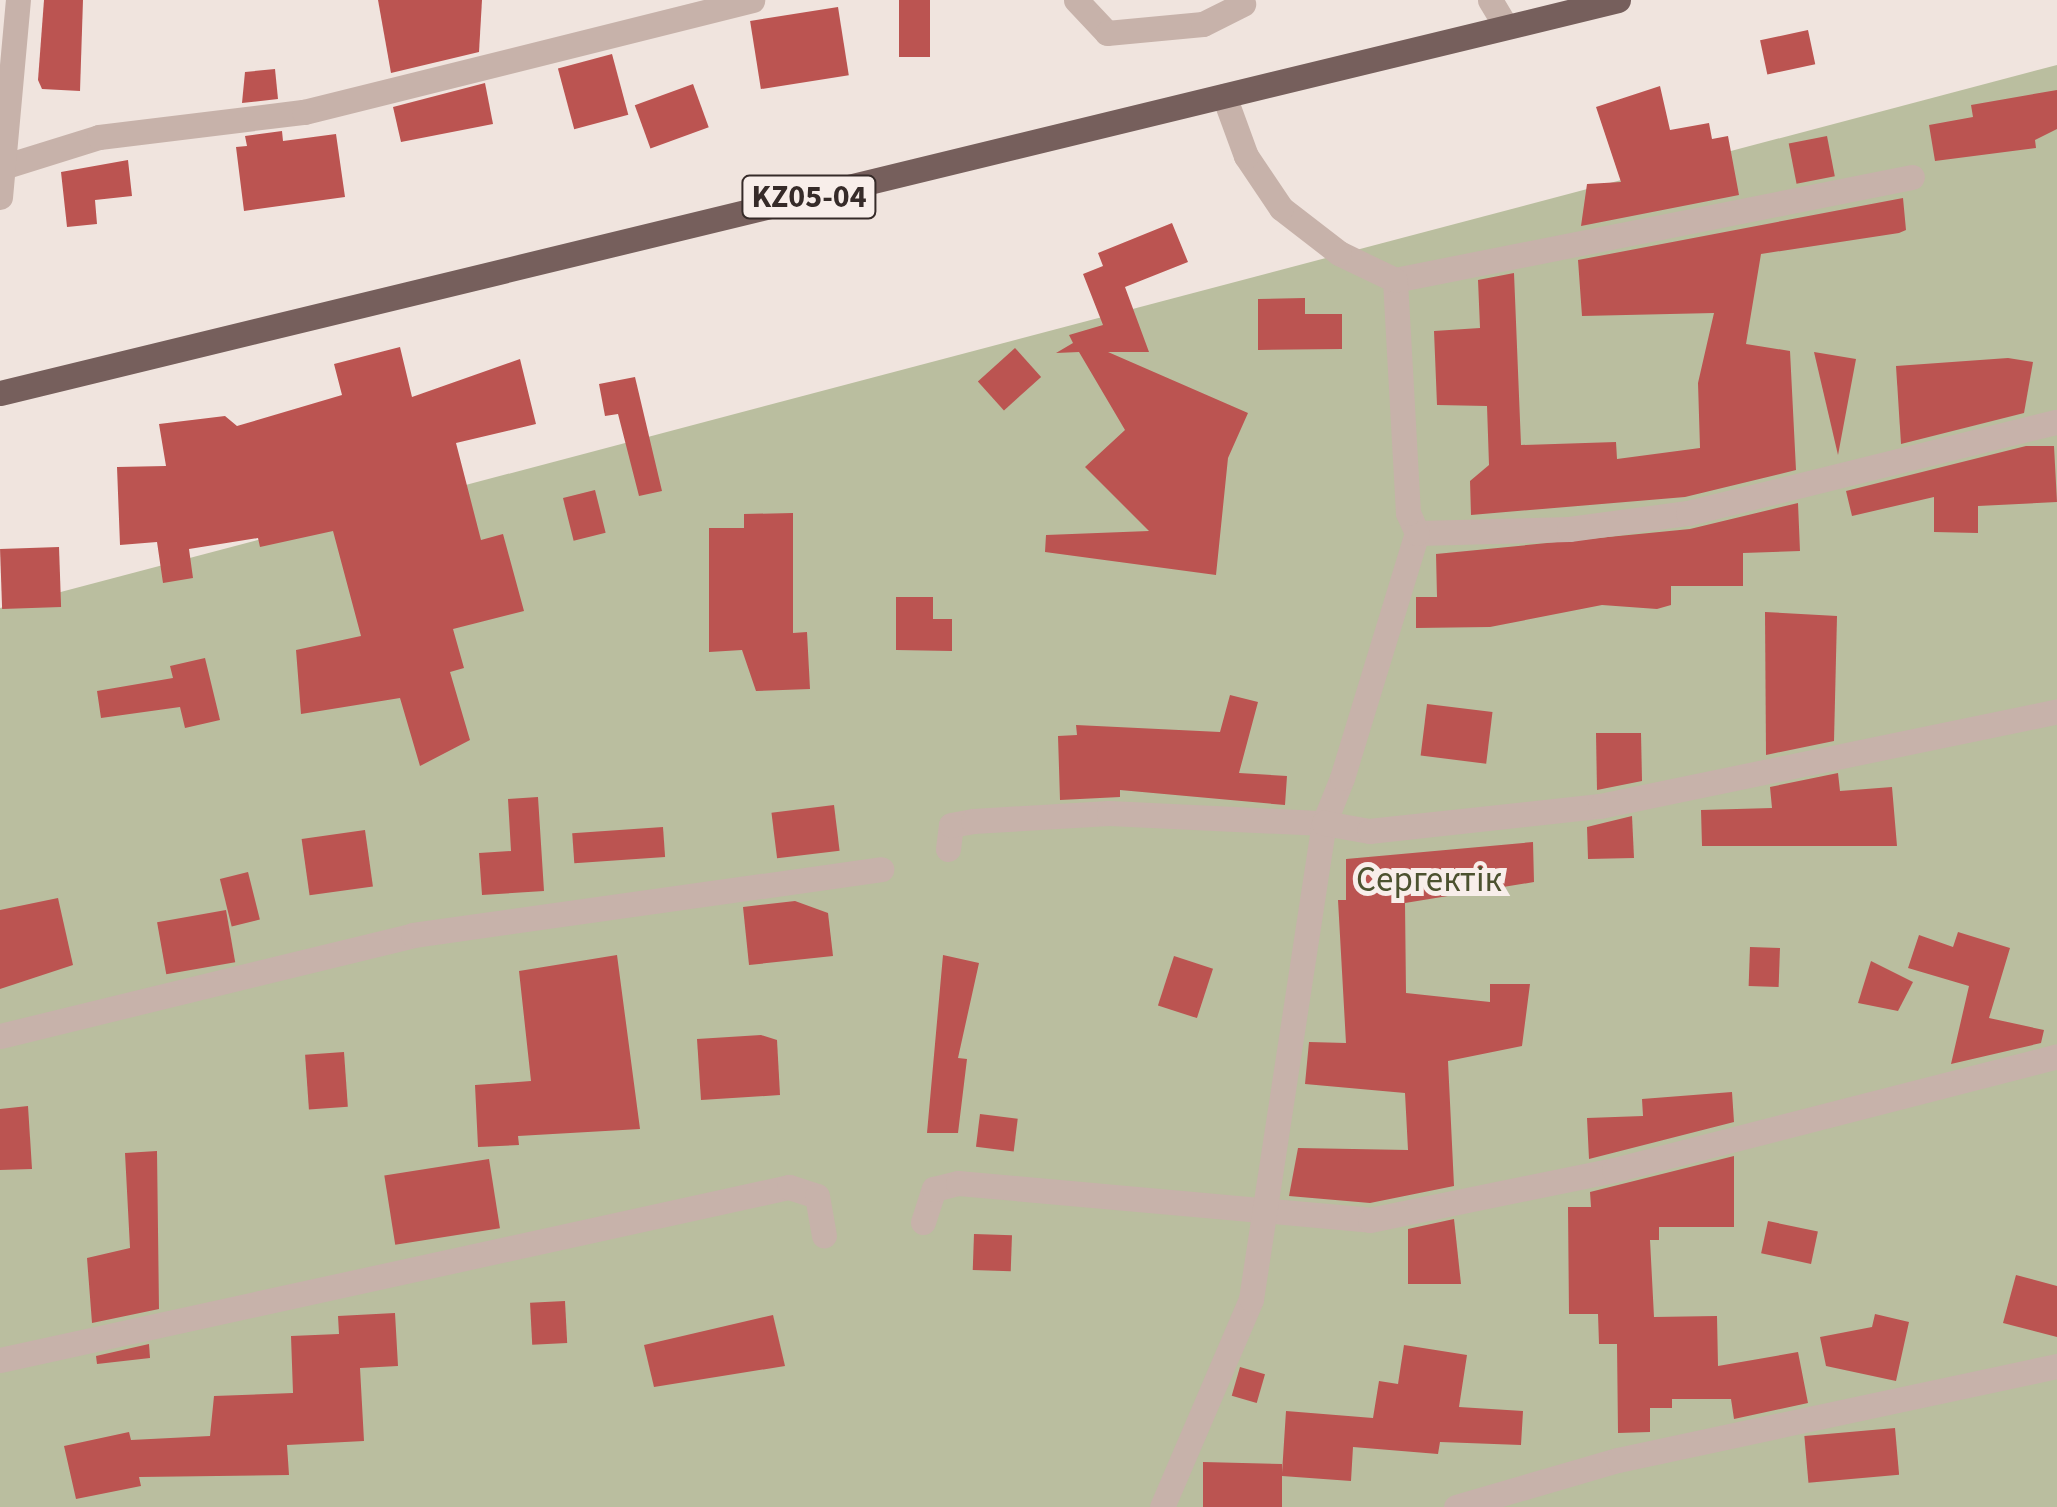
<!DOCTYPE html>
<html>
<head>
<meta charset="utf-8">
<style>
  body { margin:0 }
  #map { position:relative; width:2057px; height:1507px; overflow:hidden; background:#f0e4de; font-family:"Source Sans 3",sans-serif }
  div>[style] { position:absolute }
  .green>* { inset:0; background:#babe9f }
  .building>* { inset:0; background:#bb5451; transform-origin:0 0 }
  .minor>* { height:25px; margin:-12.5px; padding:0 12.5px; transform-origin:12.5px; border-radius:12.5px; background:#c7b2aa }
  .tertiary>* { height:25px; margin:-12.5px; padding:0 12.5px; transform-origin:12.5px; border-radius:12.5px; background:#c7b2aa }
  .primary>* { height:25px; margin:-12.5px; padding:0 12.5px; transform-origin:12.5px; border-radius:12.5px; background:#765f5c }
  span { translate:-50% -50%; white-space:nowrap; text-align:center; line-height:1.15; -webkit-text-stroke:10px #f8eeea; paint-order:stroke }
  .shield-label span { padding:2px 8px; background:#f8eeea; border:2px solid; border-radius:8px; -webkit-text-stroke-width:0 }
  .shield-label { font-size:32px; color:#362b29; font-weight:700 }
  .park-label { font-size:35px; color:#4c522f }
</style>
</head>
<body>
<div id="map">
  <div class="green">
    <div style="clip-path:polygon(2057px 65px,2057px 1507px,0 1507px,0 608px)"></div>
  </div>
  <div class="building">
    <div style="clip-path:polygon(44px 0,83px 0,80px 91px,42px 89px,38px 80px)"></div>
    <div style="clip-path:polygon(378px 0,482px 0,479px 52px,391px 73px)"></div>
    <div style="left:899px;top:0;width:31px;height:57px"></div>
    <div style="left:838px;top:7px;width:69px;height:89px;rotate:81deg"></div>
    <div style="left:1808px;top:30px;width:35px;height:49px;rotate:78deg"></div>
    <div style="left:612px;top:54px;width:63px;height:56px;rotate:75deg"></div>
    <div style="clip-path:polygon(275px 69px,278px 99px,242px 103px,245px 72px)"></div>
    <div style="clip-path:polygon(485px 83px,493px 124px,401px 142px,393px 107px)"></div>
    <div style="left:693px;top:84px;width:46px;height:62px;rotate:70deg"></div>
    <div style="clip-path:polygon(1660px 86px,1670px 130px,1709px 123px,1712px 139px,1728px 136px,1739px 195px,1581px 226px,1587px 184px,1621px 182px,1596px 107px)"></div>
    <div style="clip-path:polygon(2057px 90px,2057px 129px,2035px 140px,2036px 148px,1935px 161px,1929px 125px,1973px 117px,1971px 105px)"></div>
    <div style="clip-path:polygon(282px 131px,283px 141px,336px 134px,345px 197px,244px 211px,236px 147px,247px 146px,245px 136px)"></div>
    <div style="left:1827px;top:136px;width:41px;height:39px;rotate:79deg"></div>
    <div style="clip-path:polygon(128px 160px,132px 196px,95px 200px,97px 224px,67px 227px,61px 172px)"></div>
    <div style="clip-path:polygon(1903px 198px,1906px 230px,1899px 233px,1761px 254px,1746px 344px,1790px 351px,1796px 470px,1685px 497px,1471px 515px,1470px 481px,1489px 465px,1487px 406px,1437px 405px,1434px 331px,1480px 328px,1478px 280px,1514px 273px,1521px 445px,1616px 442px,1617px 459px,1700px 448px,1698px 383px,1714px 313px,1582px 316px,1578px 260px)"></div>
    <div style="clip-path:polygon(1172px 223px,1188px 262px,1125px 287px,1149px 352px,1108px 352px,1248px 413px,1228px 458px,1216px 575px,1045px 552px,1046px 535px,1149px 531px,1085px 467px,1125px 430px,1079px 352px,1056px 353px,1073px 343px,1069px 335px,1103px 325px,1083px 274px,1103px 266px,1098px 253px)"></div>
    <div style="clip-path:polygon(1305px 298px,1305px 314px,1342px 314px,1342px 349px,1258px 350px,1258px 299px)"></div>
    <div style="clip-path:polygon(400px 347px,412px 397px,520px 359px,536px 424px,456px 443px,481px 540px,503px 534px,524px 611px,453px 629px,464px 668px,450px 672px,470px 740px,420px 766px,400px 698px,301px 714px,296px 650px,361px 636px,333px 531px,260px 547px,258px 538px,189px 549px,193px 578px,163px 583px,157px 542px,120px 545px,117px 467px,166px 466px,159px 424px,225px 416px,237px 426px,342px 395px,334px 364px)"></div>
    <div style="left:1015px;top:348px;width:39px;height:50px;rotate:48deg"></div>
    <div style="clip-path:polygon(1814px 352px,1856px 359px,1838px 455px)"></div>
    <div style="clip-path:polygon(2008px 358px,2033px 362px,2024px 413px,1901px 444px,1896px 366px)"></div>
    <div style="clip-path:polygon(635px 377px,662px 491px,639px 496px,618px 414px,605px 416px,599px 384px)"></div>
    <div style="clip-path:polygon(2026px 446px,2054px 446px,2057px 502px,1978px 506px,1978px 533px,1934px 532px,1934px 497px,1852px 516px,1846px 491px)"></div>
    <div style="left:595px;top:490px;width:44px;height:33px;rotate:76deg"></div>
    <div style="clip-path:polygon(1798px 503px,1800px 551px,1743px 553px,1743px 586px,1671px 586px,1671px 605px,1657px 609px,1602px 605px,1490px 627px,1416px 628px,1416px 597px,1437px 597px,1436px 554px,1690px 529px)"></div>
    <div style="clip-path:polygon(793px 513px,793px 633px,807px 632px,810px 689px,756px 691px,742px 650px,709px 652px,709px 528px,744px 528px,744px 514px)"></div>
    <div style="left:59px;top:547px;width:60px;height:59px;rotate:88deg"></div>
    <div style="clip-path:polygon(896px 597px,933px 597px,933px 619px,952px 619px,952px 651px,896px 650px)"></div>
    <div style="clip-path:polygon(1765px 612px,1837px 616px,1834px 741px,1766px 755px)"></div>
    <div style="clip-path:polygon(205px 658px,220px 720px,185px 728px,180px 707px,101px 718px,97px 691px,173px 678px,170px 666px)"></div>
    <div style="clip-path:polygon(1230px 695px,1258px 702px,1239px 773px,1287px 776px,1285px 805px,1120px 790px,1120px 797px,1060px 800px,1058px 736px,1077px 735px,1076px 725px,1220px 732px)"></div>
    <div style="left:1427px;top:704px;width:66px;height:52px;rotate:7deg"></div>
    <div style="clip-path:polygon(1596px 733px,1641px 733px,1642px 781px,1597px 790px)"></div>
    <div style="clip-path:polygon(1838px 773px,1840px 791px,1892px 787px,1897px 846px,1702px 846px,1701px 810px,1772px 808px,1770px 787px)"></div>
    <div style="clip-path:polygon(538px 797px,544px 891px,482px 895px,479px 853px,511px 851px,508px 799px)"></div>
    <div style="left:834px;top:805px;width:46px;height:63px;rotate:83deg"></div>
    <div style="clip-path:polygon(1632px 816px,1634px 858px,1588px 859px,1587px 827px)"></div>
    <div style="left:663px;top:827px;width:30px;height:91px;rotate:86deg"></div>
    <div style="left:365px;top:830px;width:57px;height:64px;rotate:82deg"></div>
    <div style="clip-path:polygon(1533px 842px,1534px 882px,1405px 903px,1406px 993px,1490px 1002px,1490px 984px,1530px 984px,1522px 1046px,1448px 1061px,1454px 1186px,1370px 1203px,1289px 1196px,1298px 1148px,1408px 1150px,1405px 1093px,1305px 1084px,1309px 1042px,1346px 1043px,1338px 900px,1346px 900px,1346px 859px)"></div>
    <div style="left:248px;top:872px;width:49px;height:29px;rotate:76deg"></div>
    <div style="clip-path:polygon(58px 898px,73px 965px,0 989px,0 910px)"></div>
    <div style="clip-path:polygon(795px 901px,828px 913px,833px 956px,749px 965px,743px 907px)"></div>
    <div style="left:226px;top:910px;width:53px;height:70px;rotate:80deg"></div>
    <div style="clip-path:polygon(1958px 932px,2010px 948px,1989px 1018px,2044px 1030px,2041px 1043px,1951px 1064px,1969px 986px,1908px 968px,1919px 935px,1953px 947px)"></div>
    <div style="left:1750px;top:947px;width:30px;height:39px;rotate:2deg"></div>
    <div style="clip-path:polygon(617px 955px,640px 1129px,518px 1136px,519px 1145px,478px 1147px,475px 1085px,531px 1081px,519px 971px)"></div>
    <div style="clip-path:polygon(943px 955px,979px 963px,958px 1058px,967px 1059px,958px 1133px,927px 1133px)"></div>
    <div style="left:1174px;top:956px;width:41px;height:52px;rotate:18deg"></div>
    <div style="clip-path:polygon(1871px 961px,1913px 982px,1898px 1011px,1858px 1003px)"></div>
    <div style="clip-path:polygon(761px 1035px,777px 1040px,780px 1095px,701px 1100px,697px 1039px)"></div>
    <div style="left:344px;top:1052px;width:55px;height:39px;rotate:86deg"></div>
    <div style="clip-path:polygon(1732px 1092px,1734px 1122px,1589px 1159px,1587px 1118px,1643px 1116px,1642px 1099px)"></div>
    <div style="clip-path:polygon(28px 1106px,32px 1169px,0 1170px,0 1109px)"></div>
    <div style="left:980px;top:1114px;width:38px;height:33px;rotate:7deg"></div>
    <div style="clip-path:polygon(157px 1151px,159px 1309px,92px 1323px,87px 1258px,130px 1248px,125px 1153px)"></div>
    <div style="clip-path:polygon(1734px 1156px,1734px 1227px,1659px 1227px,1659px 1240px,1650px 1240px,1654px 1317px,1717px 1316px,1718px 1366px,1798px 1352px,1808px 1403px,1734px 1419px,1731px 1399px,1672px 1399px,1672px 1408px,1650px 1408px,1650px 1432px,1618px 1433px,1617px 1344px,1599px 1344px,1598px 1314px,1569px 1314px,1568px 1207px,1591px 1207px,1590px 1192px)"></div>
    <div style="left:489px;top:1159px;width:70px;height:106px;rotate:81deg"></div>
    <div style="clip-path:polygon(1454px 1219px,1461px 1284px,1408px 1284px,1408px 1229px)"></div>
    <div style="left:1768px;top:1221px;width:51px;height:33px;rotate:12deg"></div>
    <div style="left:974px;top:1234px;width:38px;height:36px;rotate:2deg"></div>
    <div style="clip-path:polygon(2016px 1275px,2057px 1286px,2057px 1337px,2003px 1323px)"></div>
    <div style="left:565px;top:1301px;width:42px;height:35px;rotate:87deg"></div>
    <div style="clip-path:polygon(395px 1313px,398px 1366px,360px 1368px,364px 1441px,287px 1445px,289px 1475px,139px 1477px,141px 1486px,76px 1499px,64px 1446px,129px 1432px,131px 1440px,210px 1436px,214px 1396px,293px 1393px,291px 1336px,339px 1334px,338px 1316px)"></div>
    <div style="clip-path:polygon(1875px 1314px,1909px 1322px,1896px 1381px,1826px 1366px,1820px 1337px,1872px 1327px)"></div>
    <div style="clip-path:polygon(773px 1315px,785px 1366px,654px 1387px,644px 1345px)"></div>
    <div style="clip-path:polygon(149px 1344px,150px 1358px,97px 1364px,96px 1356px)"></div>
    <div style="clip-path:polygon(1404px 1345px,1467px 1355px,1459px 1407px,1523px 1411px,1521px 1445px,1440px 1442px,1438px 1454px,1353px 1447px,1351px 1481px,1282px 1476px,1282px 1507px,1203px 1507px,1203px 1462px,1282px 1464px,1282px 1473px,1286px 1411px,1373px 1418px,1379px 1381px,1398px 1384px)"></div>
    <div style="left:1240px;top:1367px;width:26px;height:30px;rotate:16deg"></div>
    <div style="left:1895px;top:1428px;width:47px;height:91px;rotate:85deg"></div>
  </div>
  <div class="minor">
    <div style="left:1076px;top:0;width:45px;rotate:46.8deg"></div>
    <div style="left:1107px;top:33px;width:96px;rotate:-5.4deg"></div>
    <div style="left:1203px;top:24px;width:45px;rotate:-26.6deg"></div>
    <div style="left:1490px;top:0;width:31px;rotate:59deg"></div>
    <div style="left:6px;top:166px;width:97px;rotate:-17.3deg"></div>
    <div style="left:99px;top:137px;width:207px;rotate:-7deg"></div>
    <div style="left:304px;top:112px;width:462px;rotate:-14deg"></div>
    <div style="left:1395px;top:280px;width:527px;rotate:-11.27deg"></div>
    <div style="left:1417px;top:533px;width:152px;rotate:-1.5deg"></div>
    <div style="left:1569px;top:529px;width:120px;rotate:-7.7deg"></div>
    <div style="left:1688px;top:513px;width:380px;rotate:-13.9deg"></div>
    <div style="left:948px;top:849px;width:24px;rotate:-83deg"></div>
    <div style="left:951px;top:825px;width:22px;rotate:-10deg"></div>
    <div style="left:973px;top:821px;width:136px;rotate:-3.4deg"></div>
    <div style="left:1109px;top:813px;width:215px;rotate:2.7deg"></div>
    <div style="left:1324px;top:823px;width:48px;rotate:-68.2deg"></div>
    <div style="left:1342px;top:778px;width:256px;rotate:-73deg"></div>
    <div style="left:1417px;top:533px;width:22px;rotate:-114deg"></div>
    <div style="left:1408px;top:513px;width:233px;rotate:-93.2deg"></div>
    <div style="left:1395px;top:280px;width:62px;rotate:-154.3deg"></div>
    <div style="left:1339px;top:253px;width:73px;rotate:-142.2deg"></div>
    <div style="left:1281px;top:208px;width:63px;rotate:-123.9deg"></div>
    <div style="left:1246px;top:156px;width:64px;rotate:-110.1deg"></div>
    <div style="left:0;top:1036px;width:425px;rotate:-13.7deg"></div>
    <div style="left:413px;top:935px;width:473px;rotate:-8deg"></div>
    <div style="left:923px;top:1222px;width:35px;rotate:-72deg"></div>
    <div style="left:934px;top:1189px;width:25px;rotate:-14deg"></div>
    <div style="left:958px;top:1183px;width:414px;rotate:5.1deg"></div>
    <div style="left:1370px;top:1220px;width:249px;rotate:-11.6deg"></div>
    <div style="left:1614px;top:1170px;width:457px;rotate:-14.4deg"></div>
    <div style="left:0;top:1360px;width:808px;rotate:-12.37deg"></div>
    <div style="left:789px;top:1187px;width:29px;rotate:18deg"></div>
    <div style="left:817px;top:1196px;width:40px;rotate:80deg"></div>
    <div style="left:1162px;top:1507px;width:226px;rotate:-66.8deg"></div>
    <div style="left:1251px;top:1299px;width:482px;rotate:-81.3deg"></div>
    <div style="left:1324px;top:823px;width:46px;rotate:10.1deg"></div>
    <div style="left:1369px;top:831px;width:232px;rotate:-6.2deg"></div>
    <div style="left:1600px;top:806px;width:467px;rotate:-11.7deg"></div>
    <div style="left:1456px;top:1507px;width:169px;rotate:-16.2deg"></div>
    <div style="left:1618px;top:1460px;width:449px;rotate:-12.1deg"></div>
  </div>
  <div class="tertiary">
    <div style="left:0;top:197px;width:198px;rotate:-84.8deg"></div>
  </div>
  <div class="primary">
    <div style="left:0;top:393px;width:1665px;rotate:-13.65deg"></div>
  </div>
  <div class="shield-label">
    <span style="left:809px;top:197px">KZ05-04</span>
  </div>
  <div class="park-label">
    <span style="left:1429px;top:880px">Сергектік</span>
  </div>
</div>
</body>
</html>
